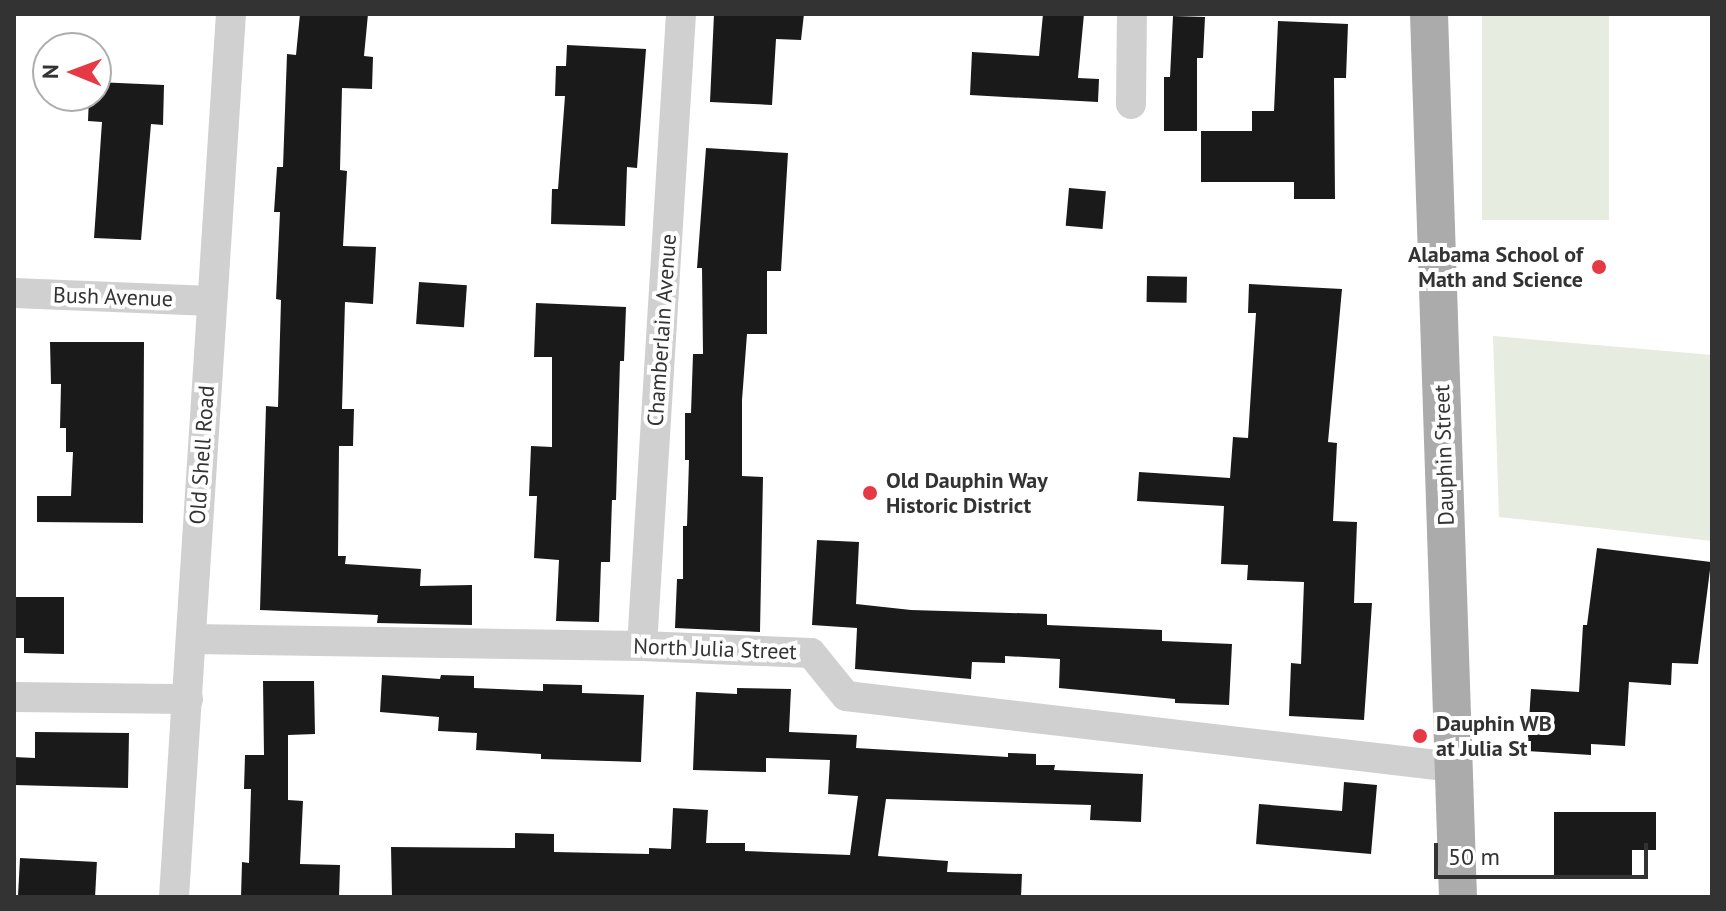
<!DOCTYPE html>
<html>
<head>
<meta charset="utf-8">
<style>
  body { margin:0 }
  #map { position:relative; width:1726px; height:911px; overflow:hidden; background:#fff; font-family:"PT Sans",sans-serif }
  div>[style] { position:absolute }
  .green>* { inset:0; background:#e6ecdf; transform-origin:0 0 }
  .building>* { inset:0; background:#1a1a1a; transform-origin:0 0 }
  .minor>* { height:30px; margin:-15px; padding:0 15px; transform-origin:15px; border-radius:15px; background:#d0d0d0 }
  .major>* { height:38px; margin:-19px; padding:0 19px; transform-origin:19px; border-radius:19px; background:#ababab }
  .dots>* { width:22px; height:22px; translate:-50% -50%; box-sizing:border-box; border:4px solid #fff; border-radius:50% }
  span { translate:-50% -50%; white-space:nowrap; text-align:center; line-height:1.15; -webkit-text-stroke:8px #fff; paint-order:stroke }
  .poi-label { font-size:22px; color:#333; font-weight:700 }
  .right { translate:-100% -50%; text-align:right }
  .left { translate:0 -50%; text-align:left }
  .street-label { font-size:22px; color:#333 }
  .frame { position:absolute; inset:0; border:16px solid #333; pointer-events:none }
  .north { position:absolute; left:32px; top:32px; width:80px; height:80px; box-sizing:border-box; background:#fff; border:2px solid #adadad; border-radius:50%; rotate:271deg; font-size:22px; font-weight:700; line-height:32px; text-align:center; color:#333 }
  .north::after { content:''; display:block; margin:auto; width:28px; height:36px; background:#e63946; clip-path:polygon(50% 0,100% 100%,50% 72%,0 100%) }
  .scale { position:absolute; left:1434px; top:843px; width:214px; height:36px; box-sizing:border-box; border:4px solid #333; border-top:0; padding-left:10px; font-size:24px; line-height:28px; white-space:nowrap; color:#333; -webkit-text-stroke:6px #fff; paint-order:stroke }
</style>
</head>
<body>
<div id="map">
  <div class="green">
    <div style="left:1482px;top:14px;width:127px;height:206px"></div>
    <div style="clip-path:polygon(1493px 336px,1712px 355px,1712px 541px,1499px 517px)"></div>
  </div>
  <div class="building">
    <div style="clip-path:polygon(300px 14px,368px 14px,364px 56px,373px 57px,372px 89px,342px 88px,340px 170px,347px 171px,343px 246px,376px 247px,373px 304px,345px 302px,342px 409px,354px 409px,353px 446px,339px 446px,338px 556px,346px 556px,345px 564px,421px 569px,420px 586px,472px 585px,472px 625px,377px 623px,378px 615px,260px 610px,266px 406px,278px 407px,281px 300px,276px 299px,280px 212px,274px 212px,277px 167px,283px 167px,287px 54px,296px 55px)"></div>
    <div style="clip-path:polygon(714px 14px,804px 14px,801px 40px,776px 39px,772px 105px,710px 102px)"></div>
    <div style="clip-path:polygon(1043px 14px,1084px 14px,1078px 78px,1099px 79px,1098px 102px,970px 95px,972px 52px,1039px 56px)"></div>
    <div style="clip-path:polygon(1173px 16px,1205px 17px,1203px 58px,1197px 58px,1197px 131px,1164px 131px,1164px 77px,1170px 77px)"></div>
    <div style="clip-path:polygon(1278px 21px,1348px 24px,1346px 78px,1334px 78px,1335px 199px,1294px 199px,1294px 182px,1201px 182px,1201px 131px,1252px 131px,1252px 111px,1274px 111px)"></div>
    <div style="clip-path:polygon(567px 45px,646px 49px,637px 168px,627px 167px,625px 226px,551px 224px,552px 189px,558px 189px,565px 96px,555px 96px,556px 66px,566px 66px)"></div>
    <div style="clip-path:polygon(96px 82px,164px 85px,163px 125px,151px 124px,141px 240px,94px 238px,102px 122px,88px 121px,89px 96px,96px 96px)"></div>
    <div style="clip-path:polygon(706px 148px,788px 153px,781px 271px,767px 271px,767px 334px,747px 334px,742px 400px,742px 476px,763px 477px,760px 632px,675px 628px,677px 579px,683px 579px,683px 526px,687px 526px,689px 460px,685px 460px,685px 413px,691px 413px,693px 354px,703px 354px,702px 268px,697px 268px)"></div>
    <div style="left:1069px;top:188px;width:37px;height:38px;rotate:5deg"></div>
    <div style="left:1147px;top:276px;width:40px;height:26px;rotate:1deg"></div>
    <div style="left:419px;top:282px;width:48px;height:42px;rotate:4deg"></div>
    <div style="clip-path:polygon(1249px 284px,1342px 289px,1328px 442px,1337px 443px,1333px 521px,1357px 522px,1354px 603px,1372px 603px,1364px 720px,1289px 716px,1291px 663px,1301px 664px,1304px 582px,1247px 580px,1248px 565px,1221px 564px,1224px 506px,1137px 501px,1139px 472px,1230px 478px,1233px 437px,1248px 438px,1256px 313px,1248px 313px)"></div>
    <div style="clip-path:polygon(536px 303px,626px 307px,624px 361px,620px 361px,616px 500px,612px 500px,610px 562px,601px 562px,599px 622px,556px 621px,559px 560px,534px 558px,537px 496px,529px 496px,531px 446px,552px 447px,552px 357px,534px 357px)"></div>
    <div style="clip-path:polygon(50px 342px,144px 342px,143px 523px,37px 522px,37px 496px,71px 496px,73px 452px,66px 452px,66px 428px,60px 428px,61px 384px,51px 384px)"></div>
    <div style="clip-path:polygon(817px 540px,859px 542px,856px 604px,911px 610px,1047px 614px,1047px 625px,1162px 630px,1162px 641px,1232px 644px,1229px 705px,1175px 703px,1175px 699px,1059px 688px,1060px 659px,1005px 656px,1005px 663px,972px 662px,971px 679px,855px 669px,857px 628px,812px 625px)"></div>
    <div style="clip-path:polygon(1597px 548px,1711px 562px,1698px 664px,1672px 663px,1671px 685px,1629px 682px,1625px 746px,1591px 744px,1591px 755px,1527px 751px,1531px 689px,1579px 692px,1583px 625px,1587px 625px)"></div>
    <div style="clip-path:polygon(14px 597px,64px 597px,64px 654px,24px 653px,24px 638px,14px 638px)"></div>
    <div style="clip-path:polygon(382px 675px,440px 679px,441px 675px,474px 676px,474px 688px,543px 691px,543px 684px,582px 685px,582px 693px,644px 695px,641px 762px,541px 759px,541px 754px,476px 750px,477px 733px,438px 731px,439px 717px,380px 712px)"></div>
    <div style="clip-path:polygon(263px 681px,314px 681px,315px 734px,288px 735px,288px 800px,303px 801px,300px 864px,340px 865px,339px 897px,241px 897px,242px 862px,249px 863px,251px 789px,244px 789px,245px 755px,264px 755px)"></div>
    <div style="clip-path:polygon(737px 688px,791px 689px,789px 732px,857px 735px,856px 748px,1008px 757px,1008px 753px,1036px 754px,1036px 765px,1055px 765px,1054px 770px,1143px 774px,1141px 822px,1090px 820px,1091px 805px,886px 799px,878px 856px,948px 861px,947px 872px,1022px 874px,1021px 897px,392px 897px,391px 847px,515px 848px,515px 833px,554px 834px,554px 852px,649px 854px,649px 848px,671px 849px,673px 808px,708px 810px,706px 843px,745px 843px,745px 851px,850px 855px,858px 796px,828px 794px,830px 760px,766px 758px,766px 772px,693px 770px,696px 692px,737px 694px)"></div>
    <div style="clip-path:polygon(35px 732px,129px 733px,128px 788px,14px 785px,14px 757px,35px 758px)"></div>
    <div style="clip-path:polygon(1344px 782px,1377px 785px,1371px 854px,1256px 844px,1259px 804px,1342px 811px)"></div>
    <div style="clip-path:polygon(1554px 812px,1656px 812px,1656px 850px,1632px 850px,1632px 879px,1554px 879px)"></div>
    <div style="left:20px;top:858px;width:77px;height:39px;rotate:3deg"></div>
  </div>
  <div class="minor">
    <div style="left:1131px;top:104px;width:90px;rotate:-89.4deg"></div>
    <div style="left:14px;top:293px;width:198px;rotate:2.3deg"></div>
    <div style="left:191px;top:639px;width:451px;rotate:0.9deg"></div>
    <div style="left:642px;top:646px;width:169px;rotate:2.4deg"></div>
    <div style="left:811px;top:653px;width:55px;rotate:50.9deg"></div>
    <div style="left:846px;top:696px;width:612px;rotate:6.66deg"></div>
    <div style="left:642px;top:646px;width:633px;rotate:-86.47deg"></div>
    <div style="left:14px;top:697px;width:174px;rotate:0.7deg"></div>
    <div style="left:174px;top:897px;width:885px;rotate:-86.31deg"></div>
  </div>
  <div class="major">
    <div style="left:1429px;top:14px;width:883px;rotate:88.12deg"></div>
  </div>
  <div class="dots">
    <div style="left:1599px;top:267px;background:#e63946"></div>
    <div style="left:870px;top:493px;background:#e63946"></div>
    <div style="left:1420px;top:736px;background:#e63946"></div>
  </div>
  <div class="poi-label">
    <span class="right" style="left:1583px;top:267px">Alabama School of<br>Math and Science</span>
    <span class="left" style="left:886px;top:493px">Old Dauphin Way<br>Historic District</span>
    <span class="left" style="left:1436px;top:736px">Dauphin WB<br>at Julia St</span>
  </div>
  <div class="street-label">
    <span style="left:113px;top:297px;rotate:2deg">Bush Avenue</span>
    <span style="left:662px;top:330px;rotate:-86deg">Chamberlain Avenue</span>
    <span style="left:202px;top:455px;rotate:-86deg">Old Shell Road</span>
    <span style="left:1444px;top:455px;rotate:-92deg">Dauphin Street</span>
    <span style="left:715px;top:649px;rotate:2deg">North Julia Street</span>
  </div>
  <div class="frame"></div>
  <div class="north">N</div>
  <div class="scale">50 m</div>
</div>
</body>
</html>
